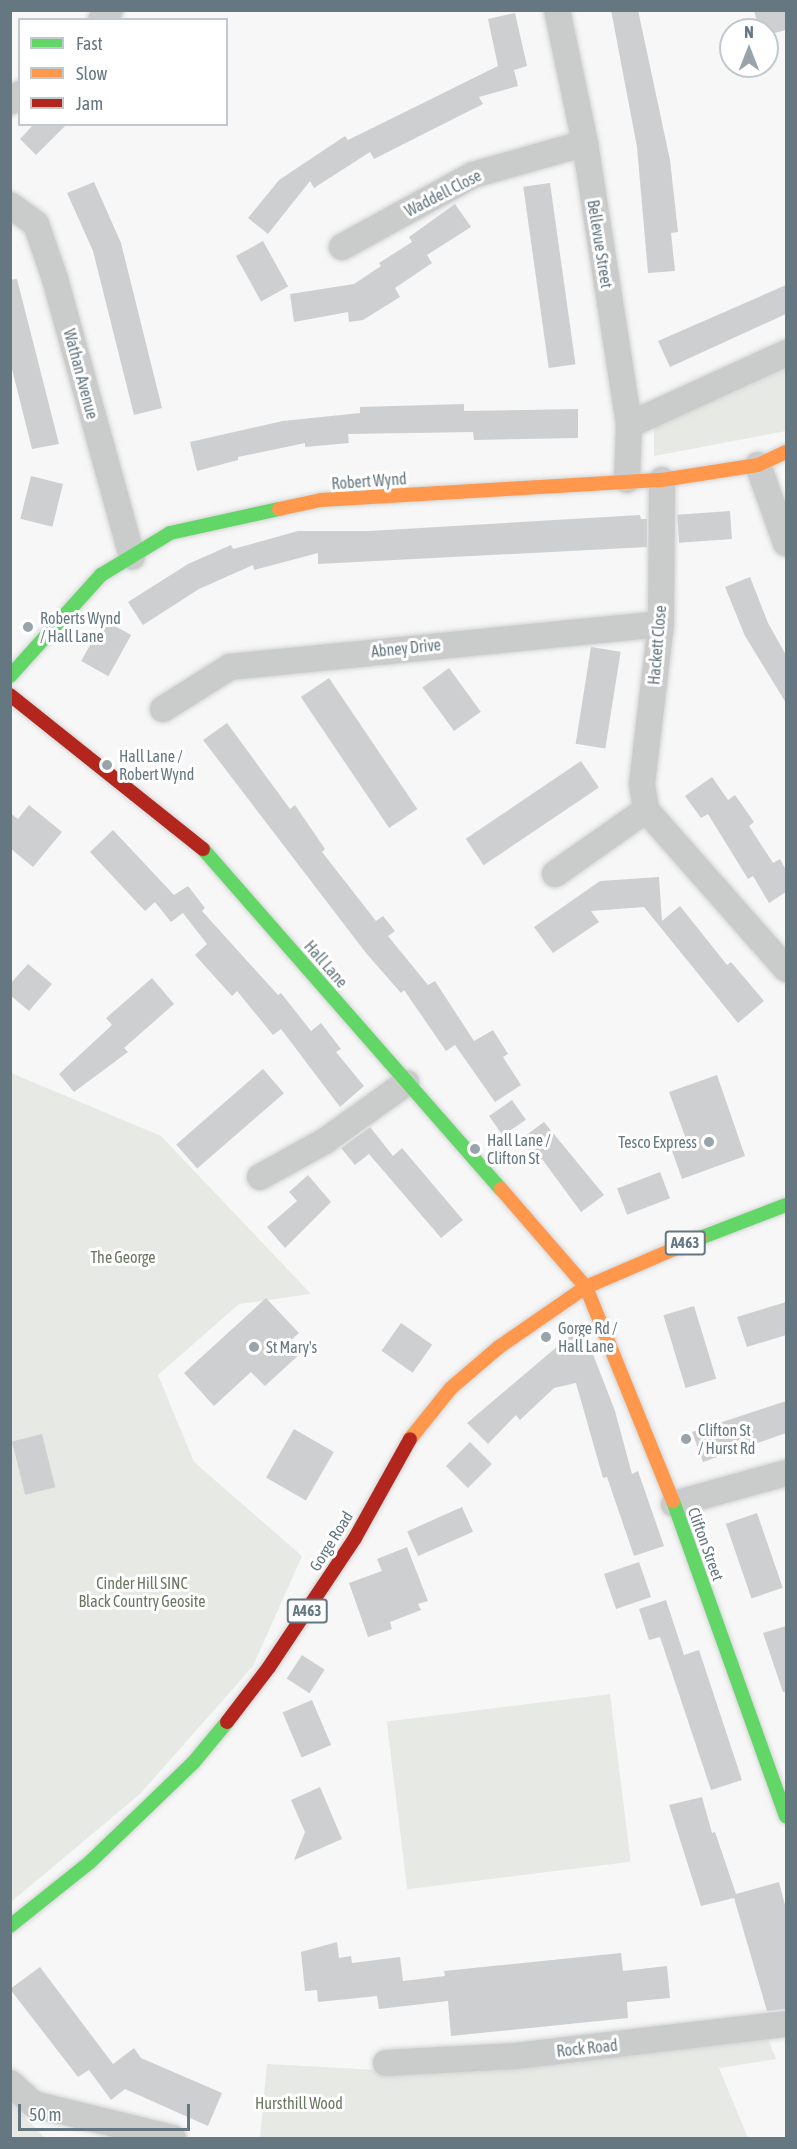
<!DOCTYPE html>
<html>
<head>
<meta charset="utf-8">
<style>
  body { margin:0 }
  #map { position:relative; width:797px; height:2149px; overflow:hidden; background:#f7f7f7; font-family:"Asap Condensed",sans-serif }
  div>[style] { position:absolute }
  .green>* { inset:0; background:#e6e9e4; transform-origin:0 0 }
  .building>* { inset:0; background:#cecfd0; transform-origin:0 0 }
  .roads { filter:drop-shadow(0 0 2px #d3d4d5) drop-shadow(0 0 2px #d3d4d5) }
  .street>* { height:26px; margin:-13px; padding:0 13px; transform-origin:13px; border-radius:13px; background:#cacccc }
  .fast>* { height:14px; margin:-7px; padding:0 7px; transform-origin:7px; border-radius:7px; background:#63d668 }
  .slow>* { height:14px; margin:-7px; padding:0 7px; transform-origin:7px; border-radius:7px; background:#ff974d }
  .jam>* { height:14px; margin:-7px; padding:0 7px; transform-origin:7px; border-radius:7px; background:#b3261e }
  .dots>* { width:16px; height:16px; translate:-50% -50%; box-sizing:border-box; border:3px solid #fff; border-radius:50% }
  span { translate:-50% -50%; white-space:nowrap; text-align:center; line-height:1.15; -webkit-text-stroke:6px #fff; paint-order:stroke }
  .shield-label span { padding:2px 4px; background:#fff; border:2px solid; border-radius:4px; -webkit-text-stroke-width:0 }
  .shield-label { font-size:15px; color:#657780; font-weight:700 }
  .street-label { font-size:16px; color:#657780 }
  .poi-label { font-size:16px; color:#657780 }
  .left { translate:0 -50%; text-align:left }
  .right { translate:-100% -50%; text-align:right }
  .park-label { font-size:16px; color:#6a7863 }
  .frame { position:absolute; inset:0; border:12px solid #657780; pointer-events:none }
  .legend { position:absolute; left:18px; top:18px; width:210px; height:108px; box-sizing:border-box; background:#fff; border:2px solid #c1c9cc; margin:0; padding:8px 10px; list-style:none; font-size:18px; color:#657780 }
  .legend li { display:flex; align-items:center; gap:12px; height:30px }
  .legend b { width:30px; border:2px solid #c1c9cc }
  .north { position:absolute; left:719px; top:18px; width:60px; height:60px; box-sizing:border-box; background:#fff; border:2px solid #c1c9cc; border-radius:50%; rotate:0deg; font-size:16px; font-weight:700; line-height:24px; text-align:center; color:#657780 }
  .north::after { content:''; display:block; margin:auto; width:21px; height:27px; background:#98a4aa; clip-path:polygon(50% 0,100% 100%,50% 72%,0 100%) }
  .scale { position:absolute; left:18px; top:2104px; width:172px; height:27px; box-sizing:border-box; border:3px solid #657780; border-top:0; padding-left:8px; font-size:18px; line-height:21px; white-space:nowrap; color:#657780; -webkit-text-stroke:4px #fff; paint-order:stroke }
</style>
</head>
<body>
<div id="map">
  <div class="green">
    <div style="clip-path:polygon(786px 365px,786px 431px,654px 456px,654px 424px)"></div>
    <div style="clip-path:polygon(11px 1073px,161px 1136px,311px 1294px,239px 1304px,158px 1375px,194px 1462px,302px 1556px,253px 1666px,140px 1794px,11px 1902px)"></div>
    <div style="left:610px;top:1694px;width:169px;height:225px;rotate:83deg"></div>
    <div style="clip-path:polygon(767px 2036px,776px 2059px,719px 2068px,748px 2138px,260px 2138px,267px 2064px,415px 2072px)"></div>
    <div style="clip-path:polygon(10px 2102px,44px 2137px,55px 2138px,11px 2138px)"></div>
  </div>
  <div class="building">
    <div style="clip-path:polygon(611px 10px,638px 10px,670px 160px,678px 232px,671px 233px,675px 271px,648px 273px,637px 147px)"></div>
    <div style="clip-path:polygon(754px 10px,786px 10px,786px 30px,767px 35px,767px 30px,759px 30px)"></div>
    <div style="clip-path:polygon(515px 13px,527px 66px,514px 70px,518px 86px,479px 97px,483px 104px,374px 159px,370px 152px,314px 188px,310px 181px,268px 234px,248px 218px,279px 180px,345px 136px,348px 140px,498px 66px,488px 19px)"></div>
    <div style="clip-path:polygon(34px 124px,67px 124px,36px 155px,20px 139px)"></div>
    <div style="clip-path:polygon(94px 182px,121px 243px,162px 408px,134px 415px,93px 251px,67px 193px)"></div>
    <div style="left:550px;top:183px;width:183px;height:27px;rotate:82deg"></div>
    <div style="clip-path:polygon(455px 204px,471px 227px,427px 255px,432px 263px,395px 288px,400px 297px,363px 320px,349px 322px,348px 312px,294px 322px,290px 294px,354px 284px,381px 266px,379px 263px,412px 242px,409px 237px)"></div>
    <div style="left:263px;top:241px;width:52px;height:31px;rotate:61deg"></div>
    <div style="clip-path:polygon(17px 279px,59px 444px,32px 449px,10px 361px,10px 280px)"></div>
    <div style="clip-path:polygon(786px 285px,786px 314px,670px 367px,658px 341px)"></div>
    <div style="clip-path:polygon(464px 404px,464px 411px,578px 409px,578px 438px,474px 440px,473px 432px,348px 434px,349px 443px,305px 447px,305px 443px,238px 457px,238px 460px,197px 471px,190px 442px,283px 421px,360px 413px,360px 407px)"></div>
    <div style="left:31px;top:476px;width:33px;height:44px;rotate:14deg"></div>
    <div style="left:730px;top:511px;width:28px;height:53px;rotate:86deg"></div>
    <div style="clip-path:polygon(640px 515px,641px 519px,647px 519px,647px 547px,318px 564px,318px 553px,254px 570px,253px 565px,199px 589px,143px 625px,128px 602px,188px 564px,231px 545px,233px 549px,298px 531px,369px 531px)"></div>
    <div style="clip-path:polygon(750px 577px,768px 623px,786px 655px,786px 703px,745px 636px,725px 587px)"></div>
    <div style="left:104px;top:620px;width:31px;height:47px;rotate:29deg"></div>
    <div style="left:591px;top:647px;width:30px;height:98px;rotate:9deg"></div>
    <div style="left:449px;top:668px;width:54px;height:33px;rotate:54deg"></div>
    <div style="left:329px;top:678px;width:158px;height:34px;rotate:56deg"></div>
    <div style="clip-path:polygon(227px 723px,290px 809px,295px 805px,325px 849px,322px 852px,376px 921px,383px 916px,395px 931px,388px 936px,428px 985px,435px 981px,474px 1041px,493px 1030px,508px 1054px,503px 1057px,521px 1085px,495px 1102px,455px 1045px,446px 1051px,404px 990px,401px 993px,366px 953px,203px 740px)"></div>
    <div style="left:581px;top:761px;width:32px;height:139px;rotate:56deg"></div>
    <div style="clip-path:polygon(712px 777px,728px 800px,735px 795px,754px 822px,749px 826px,773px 863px,780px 859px,786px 870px,786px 892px,769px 903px,753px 876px,748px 879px,708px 814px,701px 818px,685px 796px)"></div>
    <div style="clip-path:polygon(29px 805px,62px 832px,33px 867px,10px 848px,10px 813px,18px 819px)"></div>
    <div style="clip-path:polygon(113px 830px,174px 895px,188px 886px,205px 908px,202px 911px,278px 995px,281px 993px,311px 1031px,321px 1023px,341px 1049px,336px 1052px,364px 1086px,340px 1107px,281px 1029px,273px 1035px,237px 991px,232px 996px,195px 955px,207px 944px,183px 913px,171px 922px,155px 902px,145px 911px,90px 852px)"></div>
    <div style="clip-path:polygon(659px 877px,662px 921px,680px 906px,727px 965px,731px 962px,764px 1001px,738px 1023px,644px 907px,591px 911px,599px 922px,553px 953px,534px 927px,600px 881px)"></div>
    <div style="clip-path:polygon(28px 964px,52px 984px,29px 1011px,10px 995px,10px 984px)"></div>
    <div style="clip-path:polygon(152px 978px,174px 1004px,124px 1048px,128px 1052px,74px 1092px,59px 1074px,112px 1025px,106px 1018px)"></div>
    <div style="left:263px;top:1069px;width:32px;height:115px;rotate:49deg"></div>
    <div style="clip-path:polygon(717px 1075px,745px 1156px,682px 1179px,670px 1145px,686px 1139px,669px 1092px)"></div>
    <div style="left:512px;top:1100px;width:24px;height:28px;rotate:55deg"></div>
    <div style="clip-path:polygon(544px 1122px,604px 1195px,581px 1212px,542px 1159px,538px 1162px,521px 1139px)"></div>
    <div style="clip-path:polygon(370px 1127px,393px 1156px,402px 1148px,463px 1220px,441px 1238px,369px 1154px,355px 1165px,341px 1148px)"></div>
    <div style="left:660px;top:1172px;width:28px;height:46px;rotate:69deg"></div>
    <div style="clip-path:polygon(308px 1175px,331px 1202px,285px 1248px,267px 1227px,297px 1201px,289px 1192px)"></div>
    <div style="clip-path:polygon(266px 1298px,299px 1333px,290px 1341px,301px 1353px,265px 1386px,251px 1372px,214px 1406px,184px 1373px)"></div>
    <div style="clip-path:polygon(786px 1302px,786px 1335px,747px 1347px,737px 1317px)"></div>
    <div style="left:694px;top:1306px;width:76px;height:32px;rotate:73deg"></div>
    <div style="left:401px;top:1323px;width:38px;height:34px;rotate:35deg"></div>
    <div style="clip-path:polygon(571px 1335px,591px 1349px,615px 1411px,632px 1474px,638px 1471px,664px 1546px,634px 1556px,607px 1477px,603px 1478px,576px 1383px,554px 1388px,520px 1420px,516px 1415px,488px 1444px,467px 1423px)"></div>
    <div style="clip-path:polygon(786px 1401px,786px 1433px,703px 1462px,692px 1432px)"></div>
    <div style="left:294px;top:1429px;width:46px;height:56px;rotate:30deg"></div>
    <div style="left:42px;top:1434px;width:55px;height:31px;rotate:76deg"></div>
    <div style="left:470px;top:1442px;width:31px;height:34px;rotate:45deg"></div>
    <div style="left:462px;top:1507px;width:27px;height:60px;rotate:66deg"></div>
    <div style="left:757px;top:1513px;width:79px;height:33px;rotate:71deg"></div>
    <div style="clip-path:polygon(407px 1547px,428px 1601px,418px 1604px,421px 1610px,390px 1622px,392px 1629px,368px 1637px,349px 1583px,382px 1571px,377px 1559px)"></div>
    <div style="left:639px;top:1562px;width:37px;height:37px;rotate:71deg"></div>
    <div style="clip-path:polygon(666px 1600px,684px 1655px,699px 1650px,742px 1780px,711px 1790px,660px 1637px,649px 1640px,639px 1609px)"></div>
    <div style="clip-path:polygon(786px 1626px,786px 1692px,783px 1692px,763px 1633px)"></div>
    <div style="left:302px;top:1655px;width:27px;height:28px;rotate:33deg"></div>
    <div style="left:312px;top:1700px;width:49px;height:32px;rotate:67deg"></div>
    <div style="clip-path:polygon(320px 1787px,342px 1839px,294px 1860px,305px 1832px,291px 1800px)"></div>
    <div style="clip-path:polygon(702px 1797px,712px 1833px,715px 1832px,736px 1894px,779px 1882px,786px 1909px,786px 2009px,767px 2011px,734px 1898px,701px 1906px,669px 1805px)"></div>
    <div style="clip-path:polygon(337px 1942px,339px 1958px,351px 1956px,352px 1963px,400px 1957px,403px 1981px,445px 1976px,444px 1971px,621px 1953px,623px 1971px,667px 1966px,670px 1998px,627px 2002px,628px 2018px,451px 2036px,448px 2001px,379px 2009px,377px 1996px,318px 2002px,317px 1990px,305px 1991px,301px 1952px)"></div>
    <div style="clip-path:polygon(40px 1967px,113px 2064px,134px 2048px,141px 2058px,222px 2093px,208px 2126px,125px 2089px,111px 2100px,89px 2070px,78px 2077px,10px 1989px)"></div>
  </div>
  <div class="roads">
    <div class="street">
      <div style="left:557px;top:10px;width:136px;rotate:78.1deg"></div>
      <div style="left:585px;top:143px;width:285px;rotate:81.1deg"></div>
      <div style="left:629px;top:425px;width:55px;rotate:92.1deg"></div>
      <div style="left:101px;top:20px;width:13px;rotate:-48deg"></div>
      <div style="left:10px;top:102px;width:13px;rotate:-39deg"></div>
      <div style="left:10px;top:205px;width:32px;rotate:36deg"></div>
      <div style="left:36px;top:224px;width:58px;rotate:70.9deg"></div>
      <div style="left:55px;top:279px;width:288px;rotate:74.5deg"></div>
      <div style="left:342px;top:247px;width:149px;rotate:-28.8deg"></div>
      <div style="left:473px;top:175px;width:116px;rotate:-15.9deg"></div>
      <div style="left:629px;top:425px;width:173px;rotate:-24.6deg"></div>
      <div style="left:758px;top:465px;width:83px;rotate:70.3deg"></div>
      <div style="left:662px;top:480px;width:144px;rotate:90.4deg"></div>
      <div style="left:661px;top:624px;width:161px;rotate:96.8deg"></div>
      <div style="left:642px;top:784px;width:26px;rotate:81deg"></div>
      <div style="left:646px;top:810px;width:212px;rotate:48.6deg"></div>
      <div style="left:163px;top:709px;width:79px;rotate:-32.1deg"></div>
      <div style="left:230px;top:667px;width:433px;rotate:-5.7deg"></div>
      <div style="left:555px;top:874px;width:111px;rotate:-35.1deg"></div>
      <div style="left:260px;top:1177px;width:74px;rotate:-29deg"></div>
      <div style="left:325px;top:1141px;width:100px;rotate:-35.6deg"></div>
      <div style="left:674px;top:1504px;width:116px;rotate:-15.5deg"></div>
      <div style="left:386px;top:2063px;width:130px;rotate:-3.1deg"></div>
      <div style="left:516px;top:2056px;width:272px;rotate:-6.8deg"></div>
      <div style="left:10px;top:2083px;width:31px;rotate:42deg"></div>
      <div style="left:33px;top:2104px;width:144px;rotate:13.7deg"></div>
    </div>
    <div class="fast">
      <div style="left:10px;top:676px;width:136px;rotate:-48deg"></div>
      <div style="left:101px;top:575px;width:81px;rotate:-31.3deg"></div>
      <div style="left:170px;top:533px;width:112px;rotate:-12.4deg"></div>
      <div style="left:203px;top:849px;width:452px;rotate:48.8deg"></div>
      <div style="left:700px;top:1238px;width:92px;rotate:-21deg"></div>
      <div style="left:673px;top:1501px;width:335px;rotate:70.3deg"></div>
      <div style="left:10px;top:1926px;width:101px;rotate:-38.6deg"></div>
      <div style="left:89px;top:1863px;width:144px;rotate:-43.9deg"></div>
      <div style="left:193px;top:1763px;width:53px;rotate:-50.3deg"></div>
    </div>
    <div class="slow">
      <div style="left:279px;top:509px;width:43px;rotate:-12.1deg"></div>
      <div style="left:321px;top:500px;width:342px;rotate:-3.4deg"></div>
      <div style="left:662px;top:480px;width:97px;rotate:-8.9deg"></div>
      <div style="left:758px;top:465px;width:31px;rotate:-25deg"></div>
      <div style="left:501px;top:1189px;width:130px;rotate:49.1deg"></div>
      <div style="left:586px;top:1287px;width:231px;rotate:67.9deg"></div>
      <div style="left:410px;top:1439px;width:65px;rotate:-51.2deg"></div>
      <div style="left:451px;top:1388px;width:63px;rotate:-40.5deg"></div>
      <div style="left:499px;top:1347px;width:106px;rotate:-34.6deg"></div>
      <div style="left:586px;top:1287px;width:124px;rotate:-23.3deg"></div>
    </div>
    <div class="jam">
      <div style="left:10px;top:695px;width:247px;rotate:38.6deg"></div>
      <div style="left:227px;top:1722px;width:69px;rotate:-52.6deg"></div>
      <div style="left:269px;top:1667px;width:155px;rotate:-56.3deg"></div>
      <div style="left:355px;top:1538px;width:113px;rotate:-60.9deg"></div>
    </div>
  </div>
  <div class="dots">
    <div style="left:28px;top:627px;background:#98a4aa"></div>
    <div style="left:107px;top:765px;background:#98a4aa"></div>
    <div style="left:709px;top:1142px;background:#98a4aa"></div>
    <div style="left:475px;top:1149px;background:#98a4aa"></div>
    <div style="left:546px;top:1337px;background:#98a4aa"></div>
    <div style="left:254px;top:1347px;background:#98a4aa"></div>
    <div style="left:686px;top:1439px;background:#98a4aa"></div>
  </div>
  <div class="shield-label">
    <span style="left:685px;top:1243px">A463</span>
    <span style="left:307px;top:1611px">A463</span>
  </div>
  <div class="street-label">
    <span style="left:443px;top:193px;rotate:-27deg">Waddell Close</span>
    <span style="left:600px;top:244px;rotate:81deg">Bellevue Street</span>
    <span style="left:81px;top:374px;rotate:75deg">Wathan Avenue</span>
    <span style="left:369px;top:481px;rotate:-4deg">Robert Wynd</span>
    <span style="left:657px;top:645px;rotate:-85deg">Hackett Close</span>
    <span style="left:406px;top:648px;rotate:-6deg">Abney Drive</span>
    <span style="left:326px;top:964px;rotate:49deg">Hall Lane</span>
    <span style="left:331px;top:1541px;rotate:-58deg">Gorge Road</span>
    <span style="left:706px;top:1544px;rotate:70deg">Clifton Street</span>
    <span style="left:587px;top:2048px;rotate:-6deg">Rock Road</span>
  </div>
  <div class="poi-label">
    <span class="left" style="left:40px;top:627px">Roberts Wynd<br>/ Hall Lane</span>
    <span class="left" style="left:119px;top:765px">Hall Lane /<br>Robert Wynd</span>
    <span class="left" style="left:487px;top:1149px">Hall Lane /<br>Clifton St</span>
    <span class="right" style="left:697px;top:1142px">Tesco Express</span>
    <span class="left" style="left:558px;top:1337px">Gorge Rd /<br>Hall Lane</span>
    <span class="left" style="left:266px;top:1347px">St Mary's</span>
    <span class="left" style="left:698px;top:1439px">Clifton St<br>/ Hurst Rd</span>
  </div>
  <div class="park-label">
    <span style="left:123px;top:1257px">The George</span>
    <span style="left:142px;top:1592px">Cinder Hill SINC<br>Black Country Geosite</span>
    <span style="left:299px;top:2103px">Hursthill Wood</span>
  </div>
  <div class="frame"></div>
  <ul class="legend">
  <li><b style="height:8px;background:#63d668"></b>Fast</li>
  <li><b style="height:8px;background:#ff974d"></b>Slow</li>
  <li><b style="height:8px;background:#b3261e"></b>Jam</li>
  </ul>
  <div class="north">N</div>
  <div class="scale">50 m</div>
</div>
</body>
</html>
